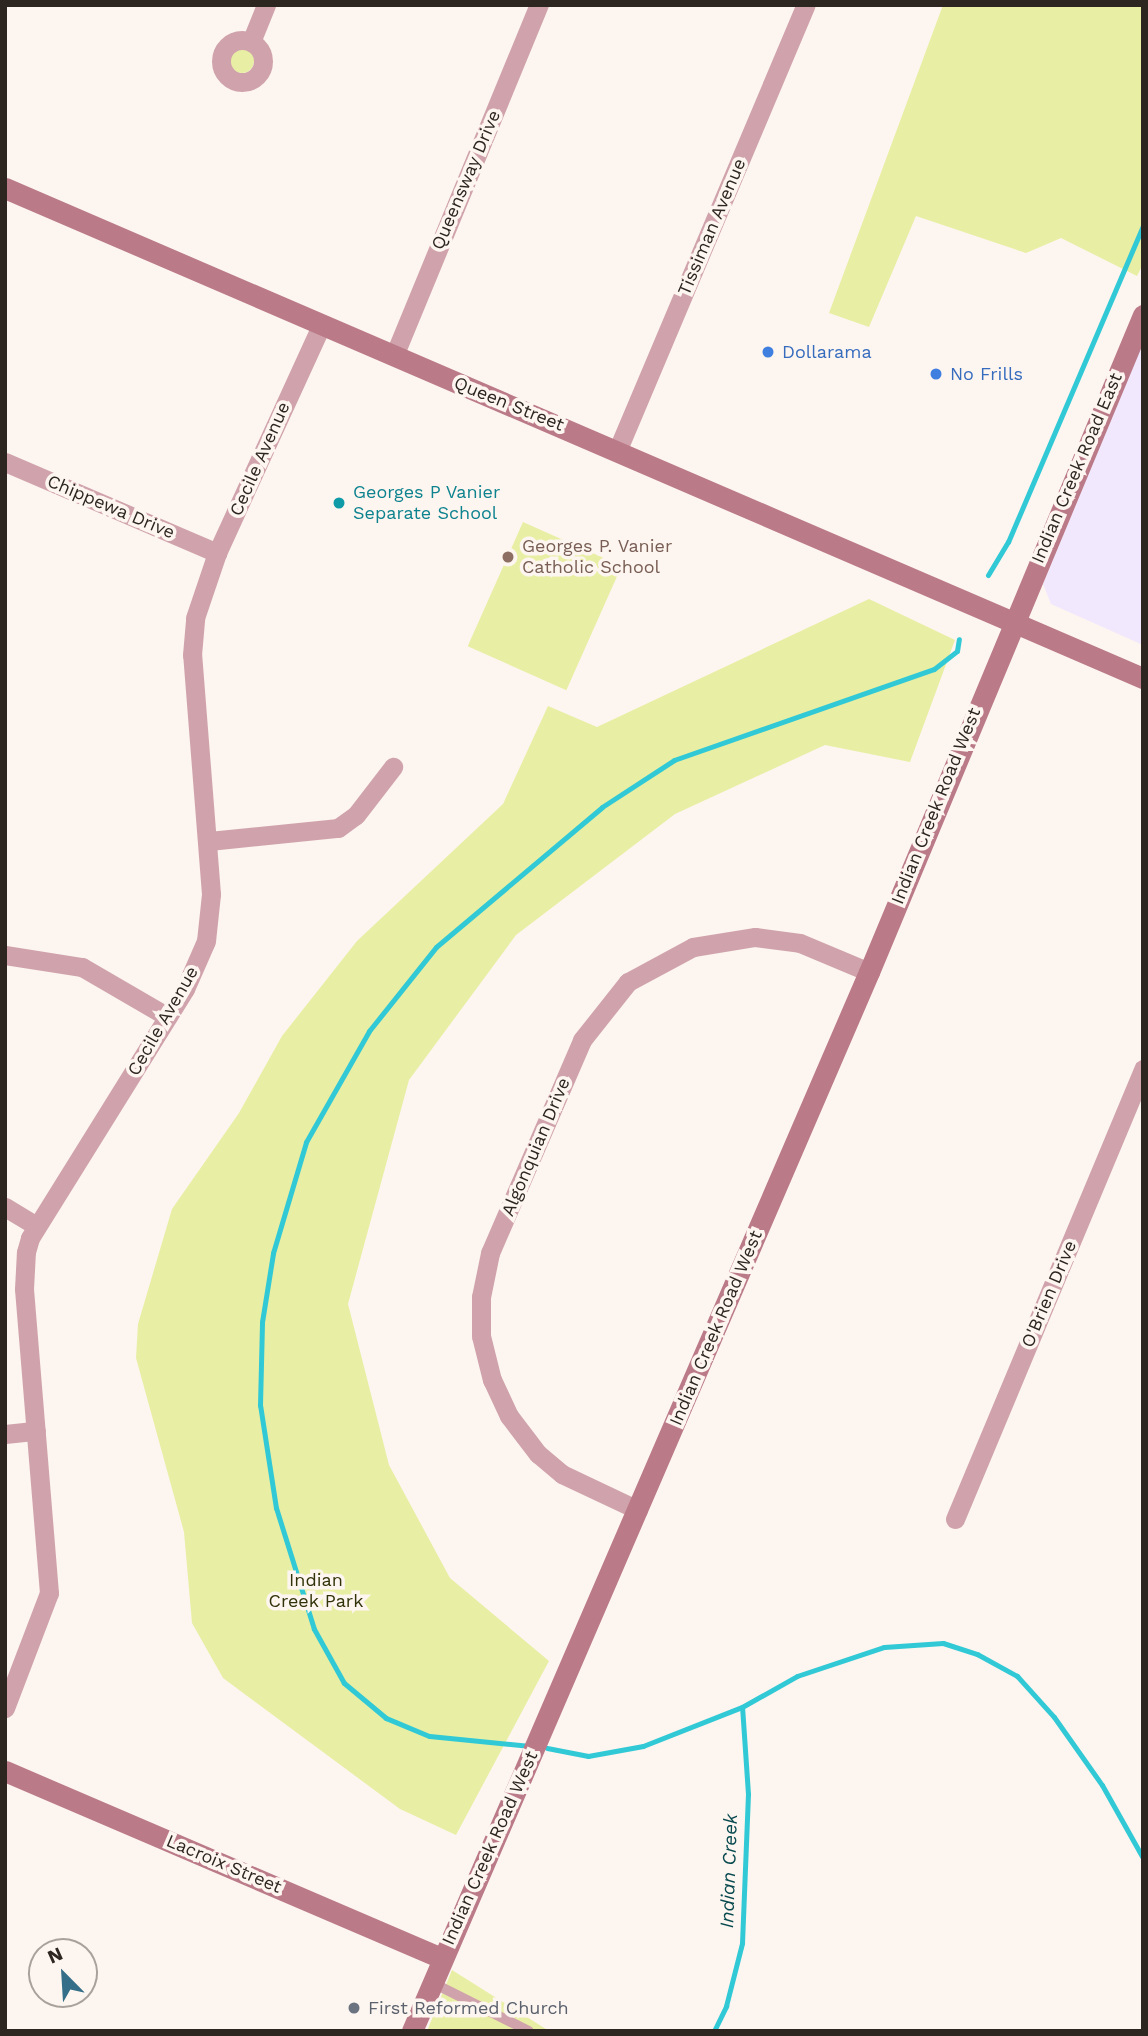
<!DOCTYPE html>
<html>
<head>
<meta charset="utf-8">
<style>
  body { margin:0 }
  #map { position:relative; width:1148px; height:2036px; overflow:hidden; background:#fdf5ef; font-family:"Work Sans",sans-serif }
  div>[style] { position:absolute }
  .industrial>* { inset:0; background:#f1e8fe }
  .green>* { inset:0; background:#e8efa4; transform-origin:0 0 }
  .round { border-radius:50% }
  .stream>* { height:5px; margin:-2.5px; padding:0 2.5px; transform-origin:2.5px; border-radius:2.5px; background:#31c9d6 }
  .lane>* { height:10px; margin:-5px; padding:0 5px; transform-origin:5px; border-radius:5px; background:#d0a3ac }
  .street>* { height:19px; margin:-9.5px; padding:0 9.5px; transform-origin:9.5px; border-radius:9.5px; background:#d0a3ac }
  .street>.ring { margin:-9.5px; padding:0; box-sizing:content-box; background:none; border:19px solid #d0a3ac; border-radius:50% }
  .secondary>* { height:21px; margin:-10.5px; padding:0 10.5px; transform-origin:10.5px; border-radius:10.5px; background:#bb7a88 }
  .dots>* { width:19px; height:19px; translate:-50% -50%; box-sizing:border-box; border:4px solid #fdf5ef; border-radius:50% }
  span { translate:-50% -50%; white-space:nowrap; text-align:center; line-height:1.15; -webkit-text-stroke:7px #fdf5ef; paint-order:stroke }
  .street-label { font-size:18px; color:#2c2520 }
  .shop-label { font-size:18px; color:#366cbe }
  .left { translate:0 -50%; text-align:left }
  .culture-label { font-size:18px; color:#0d838f }
  .education-label { font-size:18px; color:#785e54 }
  .park-label { font-size:18px; color:#303309 }
  .worship-label { font-size:18px; color:#5b616d }
  .water-label { font-size:19px; color:#084a4f; font-style:italic }
  .frame { position:absolute; inset:0; border:7px solid #2c2520; pointer-events:none }
  .north { position:absolute; left:28px; top:1938px; width:70px; height:70px; box-sizing:border-box; background:#fdf5ef; border:2px solid #a9a29c; border-radius:50%; rotate:336deg; font-size:19px; font-weight:700; line-height:28px; text-align:center; color:#2c2520 }
  .north::after { content:''; display:block; margin:auto; width:24px; height:32px; background:#356e88; clip-path:polygon(50% 0,100% 100%,50% 72%,0 100%) }
</style>
</head>
<body>
<div id="map">
  <div class="industrial">
    <div style="clip-path:polygon(1143px 342px,1143px 645px,1051px 604px,1043px 584px)"></div>
  </div>
  <div class="green">
    <div style="clip-path:polygon(943px 5px,1143px 5px,1143px 264px,1137px 276px,1061px 238px,1026px 253px,916px 216px,869px 327px,829px 313px)"></div>
    <div class="round" style="left:230px;top:49px;width:24px;height:24px"></div>
    <div style="left:523px;top:522px;width:108px;height:136px;rotate:24deg"></div>
    <div style="clip-path:polygon(869px 599px,955px 640px,910px 762px,825px 745px,675px 814px,516px 935px,409px 1080px,348px 1304px,389px 1465px,450px 1578px,549px 1661px,456px 1835px,400px 1809px,223px 1678px,192px 1623px,184px 1532px,136px 1358px,138px 1324px,172px 1209px,239px 1113px,282px 1036px,357px 941px,503px 804px,548px 706px,597px 727px)"></div>
    <div style="clip-path:polygon(452px 1970px,546px 2029px,551px 2031px,427px 2031px)"></div>
  </div>
  <div class="stream">
    <div style="left:988px;top:575px;width:39px;rotate:-59deg"></div>
    <div style="left:1008px;top:542px;width:345px;rotate:-66.9deg"></div>
    <div style="left:530px;top:1746px;width:101px;rotate:-174.3deg"></div>
    <div style="left:429px;top:1736px;width:47px;rotate:-157.3deg"></div>
    <div style="left:386px;top:1718px;width:55px;rotate:-140.2deg"></div>
    <div style="left:344px;top:1683px;width:62px;rotate:-119.1deg"></div>
    <div style="left:314px;top:1629px;width:127px;rotate:-107.4deg"></div>
    <div style="left:276px;top:1508px;width:104px;rotate:-98.8deg"></div>
    <div style="left:260px;top:1405px;width:83px;rotate:-88.6deg"></div>
    <div style="left:262px;top:1322px;width:70px;rotate:-80.9deg"></div>
    <div style="left:273px;top:1253px;width:116px;rotate:-73.4deg"></div>
    <div style="left:306px;top:1142px;width:128px;rotate:-60.4deg"></div>
    <div style="left:369px;top:1031px;width:107px;rotate:-51.4deg"></div>
    <div style="left:436px;top:947px;width:217px;rotate:-40.1deg"></div>
    <div style="left:602px;top:807px;width:86px;rotate:-33.1deg"></div>
    <div style="left:674px;top:760px;width:275px;rotate:-19.3deg"></div>
    <div style="left:934px;top:669px;width:29px;rotate:-38deg"></div>
    <div style="left:957px;top:651px;width:12px;rotate:-81deg"></div>
    <div style="left:547px;top:1748px;width:42px;rotate:11deg"></div>
    <div style="left:588px;top:1756px;width:56px;rotate:-10.3deg"></div>
    <div style="left:643px;top:1746px;width:106px;rotate:-21.5deg"></div>
    <div style="left:742px;top:1707px;width:63px;rotate:-29.4deg"></div>
    <div style="left:797px;top:1676px;width:92px;rotate:-18.4deg"></div>
    <div style="left:884px;top:1647px;width:59px;rotate:-3.9deg"></div>
    <div style="left:943px;top:1643px;width:36px;rotate:18deg"></div>
    <div style="left:977px;top:1654px;width:46px;rotate:28.8deg"></div>
    <div style="left:1017px;top:1676px;width:55px;rotate:47.9deg"></div>
    <div style="left:1054px;top:1717px;width:83px;rotate:54.8deg"></div>
    <div style="left:1102px;top:1785px;width:84px;rotate:60.7deg"></div>
    <div style="left:714px;top:2031px;width:28px;rotate:-64deg"></div>
    <div style="left:726px;top:2006px;width:65px;rotate:-75.7deg"></div>
    <div style="left:742px;top:1943px;width:149px;rotate:-87.7deg"></div>
    <div style="left:748px;top:1794px;width:87px;rotate:-93.9deg"></div>
  </div>
  <div class="lane">
    <div style="left:433px;top:1983px;width:107px;rotate:26.6deg"></div>
  </div>
  <div class="street">
    <div class="ring" style="left:221px;top:40px;width:23px;height:23px"></div>
    <div style="left:251px;top:42px;width:40px;rotate:-68deg"></div>
    <div style="left:394px;top:356px;width:380px;rotate:-67.6deg"></div>
    <div style="left:618px;top:449px;width:482px;rotate:-67.1deg"></div>
    <div style="left:5px;top:462px;width:231px;rotate:23.2deg"></div>
    <div style="left:209px;top:841px;width:130px;rotate:-5.8deg"></div>
    <div style="left:338px;top:828px;width:22px;rotate:-36deg"></div>
    <div style="left:356px;top:815px;width:61px;rotate:-52.4deg"></div>
    <div style="left:5px;top:955px;width:78px;rotate:8.9deg"></div>
    <div style="left:82px;top:967px;width:99px;rotate:30.2deg"></div>
    <div style="left:5px;top:1207px;width:37px;rotate:31deg"></div>
    <div style="left:5px;top:1434px;width:31px;rotate:-6deg"></div>
    <div style="left:638px;top:1510px;width:84px;rotate:-154.7deg"></div>
    <div style="left:562px;top:1474px;width:31px;rotate:-140deg"></div>
    <div style="left:538px;top:1454px;width:48px;rotate:-127.3deg"></div>
    <div style="left:509px;top:1416px;width:40px;rotate:-115deg"></div>
    <div style="left:492px;top:1380px;width:45px;rotate:-104deg"></div>
    <div style="left:481px;top:1336px;width:39px;rotate:-90deg"></div>
    <div style="left:481px;top:1297px;width:45px;rotate:-78.4deg"></div>
    <div style="left:490px;top:1253px;width:232px;rotate:-66.6deg"></div>
    <div style="left:582px;top:1040px;width:74px;rotate:-51.6deg"></div>
    <div style="left:628px;top:982px;width:74px;rotate:-28.3deg"></div>
    <div style="left:693px;top:947px;width:63px;rotate:-9.2deg"></div>
    <div style="left:755px;top:937px;width:45px;rotate:7.6deg"></div>
    <div style="left:800px;top:943px;width:75px;rotate:22.8deg"></div>
    <div style="left:955px;top:1519px;width:488px;rotate:-67.3deg"></div>
    <div style="left:5px;top:1708px;width:123px;rotate:-69.1deg"></div>
    <div style="left:49px;top:1593px;width:305px;rotate:-94.7deg"></div>
    <div style="left:24px;top:1289px;width:37px;rotate:-87deg"></div>
    <div style="left:26px;top:1252px;width:15px;rotate:-74deg"></div>
    <div style="left:30px;top:1238px;width:293px;rotate:-58.1deg"></div>
    <div style="left:185px;top:989px;width:52px;rotate:-66.4deg"></div>
    <div style="left:206px;top:941px;width:47px;rotate:-83.9deg"></div>
    <div style="left:211px;top:894px;width:240px;rotate:-94.5deg"></div>
    <div style="left:192px;top:655px;width:37px;rotate:-85deg"></div>
    <div style="left:195px;top:618px;width:69px;rotate:-71.3deg"></div>
    <div style="left:217px;top:553px;width:250px;rotate:-65.4deg"></div>
  </div>
  <div class="secondary">
    <div style="left:5px;top:188px;width:1239px;rotate:23.3deg"></div>
    <div style="left:5px;top:1771px;width:475px;rotate:23.2deg"></div>
    <div style="left:412px;top:2031px;width:1153px;rotate:-66.66deg"></div>
    <div style="left:869px;top:972px;width:712px;rotate:-67.36deg"></div>
  </div>
  <div class="dots">
    <div style="left:768px;top:352px;background:#3f7fe0"></div>
    <div style="left:936px;top:374px;background:#3f7fe0"></div>
    <div style="left:339px;top:503px;background:#0f9aa8"></div>
    <div style="left:508px;top:557px;background:#8d6e63"></div>
    <div style="left:354px;top:2008px;background:#6b7280"></div>
  </div>
  <div class="street-label">
    <span style="left:466px;top:180px;rotate:-67deg">Queensway Drive</span>
    <span style="left:712px;top:227px;rotate:-67deg">Tissiman Avenue</span>
    <span style="left:509px;top:404px;rotate:22deg">Queen Street</span>
    <span style="left:260px;top:459px;rotate:-66deg">Cecile Avenue</span>
    <span style="left:1077px;top:468px;rotate:-67deg">Indian Creek Road East</span>
    <span style="left:111px;top:507px;rotate:23deg">Chippewa Drive</span>
    <span style="left:936px;top:806px;rotate:-68deg">Indian Creek Road West</span>
    <span style="left:163px;top:1021px;rotate:-60deg">Cecile Avenue</span>
    <span style="left:536px;top:1147px;rotate:-67deg">Algonquian Drive</span>
    <span style="left:1049px;top:1294px;rotate:-67deg">O'Brien Drive</span>
    <span style="left:716px;top:1328px;rotate:-67deg">Indian Creek Road West</span>
    <span style="left:490px;top:1848px;rotate:-66deg">Indian Creek Road West</span>
    <span style="left:224px;top:1864px;rotate:23deg">Lacroix Street</span>
  </div>
  <div class="shop-label">
    <span class="left" style="left:782px;top:352px">Dollarama</span>
    <span class="left" style="left:950px;top:374px">No Frills</span>
  </div>
  <div class="culture-label">
    <span class="left" style="left:353px;top:503px">Georges P Vanier<br>Separate School</span>
  </div>
  <div class="education-label">
    <span class="left" style="left:522px;top:557px">Georges P. Vanier<br>Catholic School</span>
  </div>
  <div class="park-label">
    <span style="left:316px;top:1591px">Indian<br>Creek Park</span>
  </div>
  <div class="worship-label">
    <span class="left" style="left:368px;top:2008px">First Reformed Church</span>
  </div>
  <div class="water-label">
    <span style="left:729px;top:1871px;rotate:-88deg">Indian Creek</span>
  </div>
  <div class="frame"></div>
  <div class="north">N</div>
</div>
</body>
</html>
